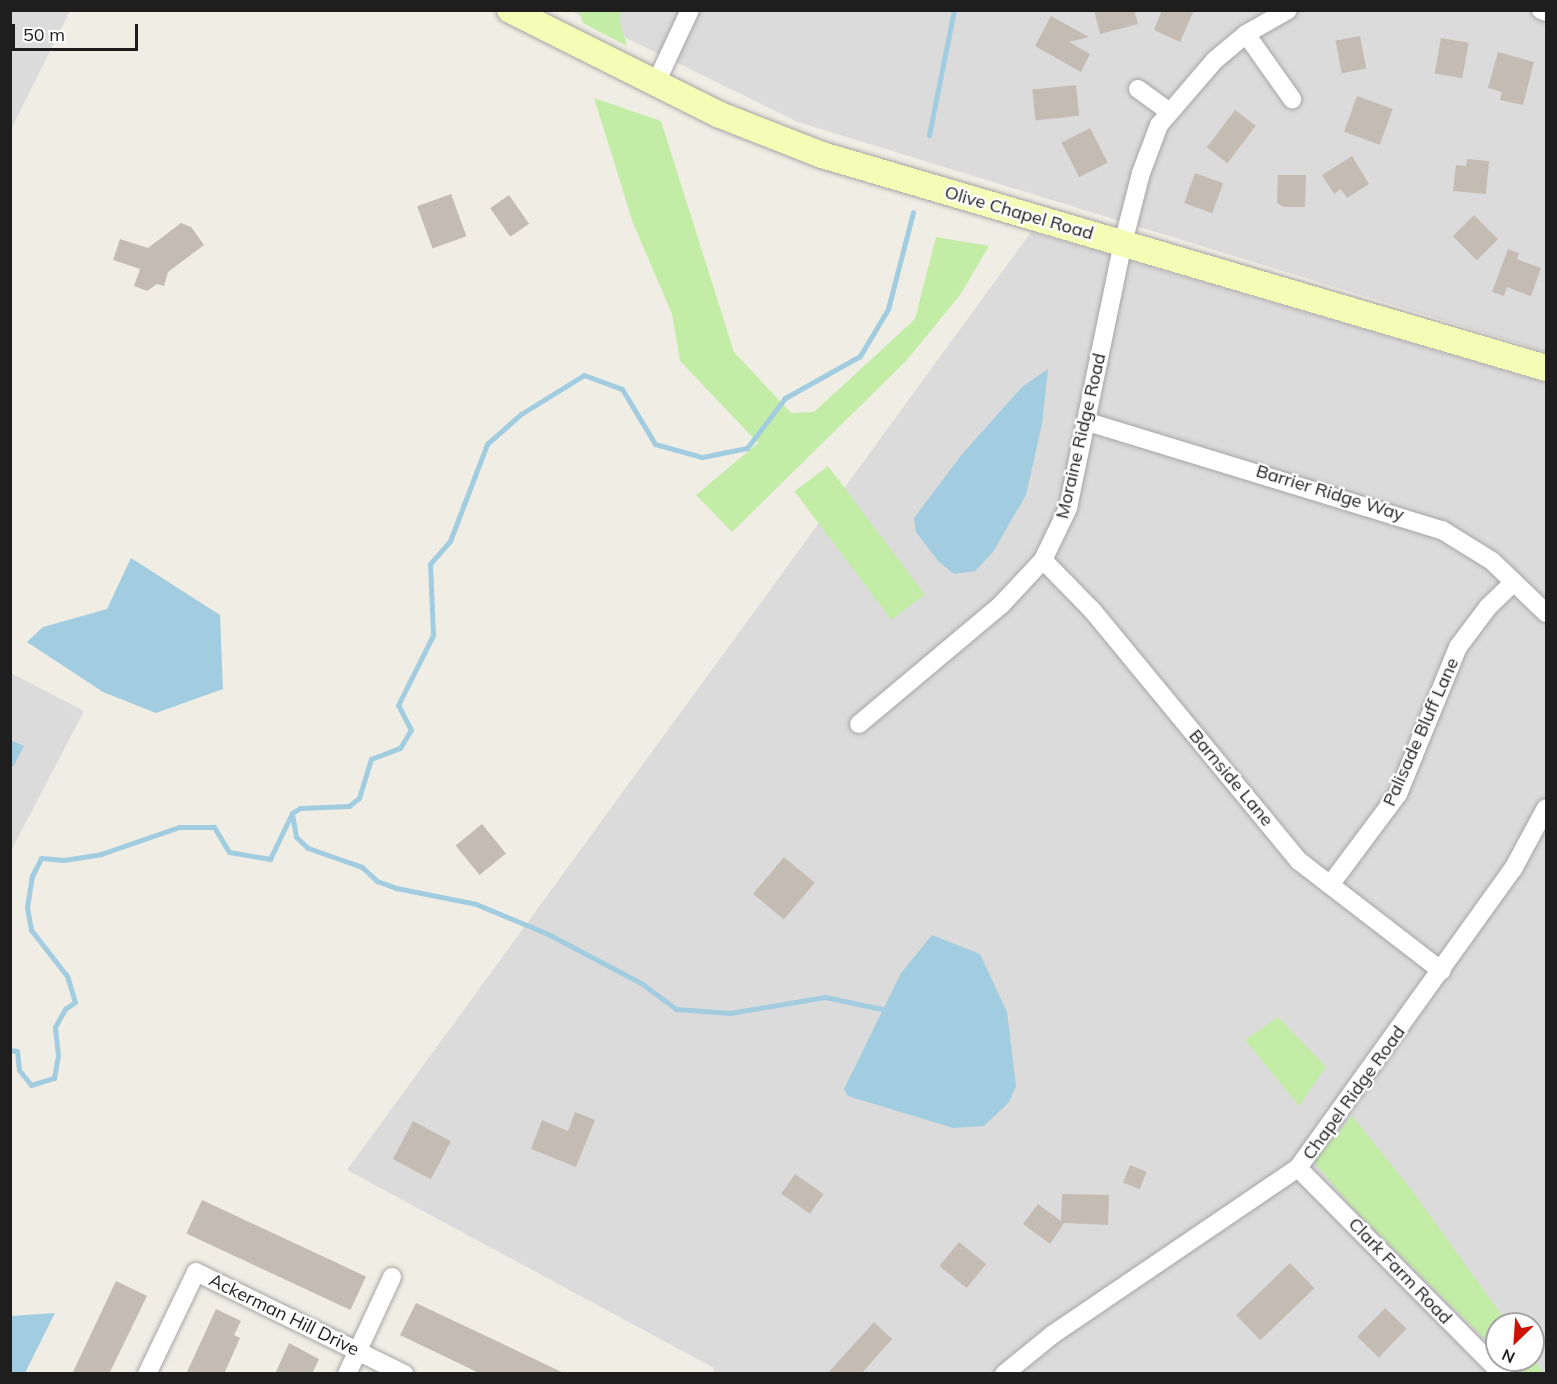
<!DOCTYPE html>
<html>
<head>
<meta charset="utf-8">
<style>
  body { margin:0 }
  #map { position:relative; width:1557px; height:1384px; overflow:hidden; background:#f0ede4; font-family:Mulish,sans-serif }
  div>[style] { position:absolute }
  .residential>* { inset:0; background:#dcdbdb }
  .grass>* { inset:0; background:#c3eda7; transform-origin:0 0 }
  .water>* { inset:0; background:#a2cce0 }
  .stream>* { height:5px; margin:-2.5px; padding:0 2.5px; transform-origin:2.5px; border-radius:2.5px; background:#a2cce0 }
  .building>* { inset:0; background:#c4bcb3; transform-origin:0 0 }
  .roads { filter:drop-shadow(0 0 2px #a5a5a5) drop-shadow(0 0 2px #a5a5a5) }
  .minor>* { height:18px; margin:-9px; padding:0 9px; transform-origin:9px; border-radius:9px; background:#fff }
  .secondary>* { height:26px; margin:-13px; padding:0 13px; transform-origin:13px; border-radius:13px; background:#f3fdb5 }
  span { translate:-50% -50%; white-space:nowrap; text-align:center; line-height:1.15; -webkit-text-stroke:4.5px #fff; paint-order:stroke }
  .street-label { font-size:18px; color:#1e1e1e }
  .frame { position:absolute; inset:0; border:12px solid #1e1e1e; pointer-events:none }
  .north { position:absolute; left:1485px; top:1312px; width:60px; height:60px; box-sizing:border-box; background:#fff; border:2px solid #a5a5a5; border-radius:50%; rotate:205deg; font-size:16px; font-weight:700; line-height:24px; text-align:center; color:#1e1e1e }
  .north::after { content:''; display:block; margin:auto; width:21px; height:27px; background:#cd1300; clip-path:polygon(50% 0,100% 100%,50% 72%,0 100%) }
  .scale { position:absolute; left:12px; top:24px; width:126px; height:27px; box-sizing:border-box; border:3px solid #1e1e1e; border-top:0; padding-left:8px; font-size:18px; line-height:21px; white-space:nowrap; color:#1e1e1e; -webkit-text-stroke:4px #fff; paint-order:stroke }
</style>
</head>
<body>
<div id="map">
  <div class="residential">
    <div style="clip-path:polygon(11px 10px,70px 11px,11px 129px,10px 11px)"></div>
    <div style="clip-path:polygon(571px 11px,1546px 11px,1546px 352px,798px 122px)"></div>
    <div style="clip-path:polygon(evenodd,1031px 232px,1546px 383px,1546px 1373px,713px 1373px,714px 1368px,347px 1170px,1031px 232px,1497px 1324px,1533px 1324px,1533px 1360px,1497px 1360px,1497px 1324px)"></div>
    <div style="clip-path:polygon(11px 673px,84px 711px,11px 851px)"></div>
  </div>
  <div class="grass">
    <div style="clip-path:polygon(579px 11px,621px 11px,619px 19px,627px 46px,583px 23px)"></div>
    <div style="clip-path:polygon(594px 98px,661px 121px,734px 352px,791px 413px,814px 412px,915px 319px,936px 237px,989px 246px,960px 295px,906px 361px,732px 532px,696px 495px,758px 443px,680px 361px,672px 314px,633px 223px)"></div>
    <div style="left:828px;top:466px;width:161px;height:42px;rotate:53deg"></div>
    <div style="clip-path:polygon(1278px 1017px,1326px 1067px,1299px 1106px,1245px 1040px)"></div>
    <div style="clip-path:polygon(1352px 1116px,1411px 1189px,1508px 1324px,1497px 1324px,1497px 1351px,1352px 1207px,1314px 1162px)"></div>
    <div style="clip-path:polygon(1533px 1359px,1544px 1373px,1519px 1373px,1505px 1360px)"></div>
  </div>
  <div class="water">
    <div style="clip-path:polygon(1048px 369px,1042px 424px,1026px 495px,993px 552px,975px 571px,954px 574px,938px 561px,916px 532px,914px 518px,963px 453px,1022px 387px)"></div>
    <div style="clip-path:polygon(131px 558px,220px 615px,223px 689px,156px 713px,103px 692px,27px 642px,43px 627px,107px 609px)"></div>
    <div style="clip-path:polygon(10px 740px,24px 746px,13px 767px,11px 766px)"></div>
    <div style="clip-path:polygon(932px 935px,980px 954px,1007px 1012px,1016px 1086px,1009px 1102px,984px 1126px,953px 1128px,848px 1096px,844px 1089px,901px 973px)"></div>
    <div style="clip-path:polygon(55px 1313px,25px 1373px,11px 1373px,11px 1316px)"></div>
  </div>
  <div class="stream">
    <div style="left:929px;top:135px;width:127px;rotate:-78.7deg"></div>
    <div style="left:292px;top:814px;width:23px;rotate:80deg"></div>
    <div style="left:296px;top:837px;width:16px;rotate:43deg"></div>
    <div style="left:308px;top:848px;width:57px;rotate:19.4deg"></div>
    <div style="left:362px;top:867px;width:21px;rotate:43deg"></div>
    <div style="left:377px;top:881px;width:20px;rotate:20deg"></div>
    <div style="left:396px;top:888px;width:82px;rotate:11.3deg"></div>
    <div style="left:476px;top:904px;width:78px;rotate:22.6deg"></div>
    <div style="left:548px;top:934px;width:105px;rotate:27.8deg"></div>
    <div style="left:641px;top:983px;width:44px;rotate:36.6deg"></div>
    <div style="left:676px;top:1009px;width:54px;rotate:4.2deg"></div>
    <div style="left:730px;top:1013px;width:96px;rotate:-9.6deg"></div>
    <div style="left:825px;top:997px;width:58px;rotate:11.9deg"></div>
    <div style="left:10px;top:1050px;width:7px;rotate:8deg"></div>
    <div style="left:17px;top:1051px;width:19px;rotate:84deg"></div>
    <div style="left:19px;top:1070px;width:19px;rotate:51deg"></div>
    <div style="left:31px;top:1085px;width:24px;rotate:-17deg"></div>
    <div style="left:54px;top:1078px;width:22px;rotate:-80deg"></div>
    <div style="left:58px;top:1056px;width:29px;rotate:-96deg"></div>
    <div style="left:55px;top:1027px;width:21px;rotate:-61deg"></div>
    <div style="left:65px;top:1009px;width:12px;rotate:-35deg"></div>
    <div style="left:75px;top:1002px;width:27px;rotate:-107deg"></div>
    <div style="left:67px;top:976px;width:58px;rotate:-128deg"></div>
    <div style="left:31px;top:930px;width:23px;rotate:-100deg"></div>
    <div style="left:27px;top:907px;width:31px;rotate:-81deg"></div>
    <div style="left:32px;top:876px;width:20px;rotate:-63deg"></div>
    <div style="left:41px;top:858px;width:23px;rotate:5deg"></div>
    <div style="left:64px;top:860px;width:37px;rotate:-9deg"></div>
    <div style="left:101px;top:854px;width:83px;rotate:-19.1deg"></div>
    <div style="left:179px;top:827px;width:35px"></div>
    <div style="left:214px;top:827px;width:29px;rotate:59deg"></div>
    <div style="left:229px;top:852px;width:42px;rotate:9.7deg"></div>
    <div style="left:270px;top:859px;width:51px;rotate:-64.4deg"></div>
    <div style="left:292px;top:813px;width:9px;rotate:-32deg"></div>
    <div style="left:300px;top:808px;width:49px;rotate:-2.3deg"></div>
    <div style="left:349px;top:806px;width:13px;rotate:-39deg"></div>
    <div style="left:359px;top:798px;width:41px;rotate:-72.9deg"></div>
    <div style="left:371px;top:759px;width:31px;rotate:-21deg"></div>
    <div style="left:400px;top:748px;width:21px;rotate:-59deg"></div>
    <div style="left:411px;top:730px;width:28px;rotate:-117deg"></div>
    <div style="left:398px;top:705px;width:78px;rotate:-63.4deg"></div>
    <div style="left:433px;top:635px;width:71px;rotate:-92.4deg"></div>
    <div style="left:430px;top:564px;width:30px;rotate:-49deg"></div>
    <div style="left:450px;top:541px;width:104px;rotate:-69.1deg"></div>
    <div style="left:487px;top:444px;width:45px;rotate:-41.4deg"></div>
    <div style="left:521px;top:414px;width:74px;rotate:-31.8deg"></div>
    <div style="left:584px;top:375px;width:40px;rotate:20.2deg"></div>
    <div style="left:622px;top:389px;width:64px;rotate:59deg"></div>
    <div style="left:655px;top:444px;width:49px;rotate:15.5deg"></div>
    <div style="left:702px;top:457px;width:46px;rotate:-11.3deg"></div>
    <div style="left:747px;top:448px;width:63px;rotate:-52.8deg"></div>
    <div style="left:785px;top:398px;width:86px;rotate:-29.2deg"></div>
    <div style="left:860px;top:356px;width:55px;rotate:-59.2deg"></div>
    <div style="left:888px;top:309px;width:100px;rotate:-75.5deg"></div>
  </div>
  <div class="building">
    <div style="clip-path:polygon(1094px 10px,1134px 10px,1138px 24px,1100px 34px)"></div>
    <div style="clip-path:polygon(1162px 10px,1194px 10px,1180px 42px,1154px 30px)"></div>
    <div style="clip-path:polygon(1051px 16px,1089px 37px,1069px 42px,1090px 54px,1081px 72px,1035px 46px)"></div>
    <div style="left:1360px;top:36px;width:33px;height:25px;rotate:79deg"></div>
    <div style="left:1441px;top:38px;width:28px;height:36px;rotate:10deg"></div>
    <div style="clip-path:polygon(1498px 52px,1534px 62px,1523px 105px,1500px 100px,1502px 92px,1488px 88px)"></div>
    <div style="left:1076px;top:85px;width:31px;height:44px;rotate:84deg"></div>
    <div style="left:1357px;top:96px;width:38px;height:38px;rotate:20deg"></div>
    <div style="left:1235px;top:110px;width:26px;height:47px;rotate:37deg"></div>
    <div style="left:1090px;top:128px;width:39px;height:32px;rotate:63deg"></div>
    <div style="clip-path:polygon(1352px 156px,1369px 184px,1347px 198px,1341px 189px,1334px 194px,1322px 175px)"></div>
    <div style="clip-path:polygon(1467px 159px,1489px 161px,1486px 194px,1453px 191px,1456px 165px,1466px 166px)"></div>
    <div style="left:1195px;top:173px;width:30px;height:32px;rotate:20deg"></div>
    <div style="clip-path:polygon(1278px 175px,1306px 175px,1305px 207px,1283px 207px,1277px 203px)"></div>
    <div style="left:451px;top:194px;width:45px;height:36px;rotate:70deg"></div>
    <div style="left:509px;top:195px;width:35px;height:23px;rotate:55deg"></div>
    <div style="left:1474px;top:215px;width:34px;height:30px;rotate:45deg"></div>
    <div style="clip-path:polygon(181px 223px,191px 227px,204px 245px,168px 272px,164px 286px,157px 284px,147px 291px,134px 286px,140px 269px,113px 260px,120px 239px,148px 248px)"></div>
    <div style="clip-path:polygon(1508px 249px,1519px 253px,1517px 259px,1541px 268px,1531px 296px,1507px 287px,1504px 296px,1492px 292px)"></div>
    <div style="left:482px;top:824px;width:38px;height:34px;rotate:51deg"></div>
    <div style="left:784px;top:857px;width:40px;height:48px;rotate:40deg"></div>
    <div style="clip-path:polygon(575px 1112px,595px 1120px,576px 1167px,531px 1149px,542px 1120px,568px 1131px)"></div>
    <div style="left:413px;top:1121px;width:43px;height:43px;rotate:28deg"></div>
    <div style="left:1130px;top:1165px;width:18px;height:19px;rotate:22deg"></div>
    <div style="left:795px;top:1174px;width:35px;height:24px;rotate:35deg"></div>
    <div style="clip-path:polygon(1062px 1194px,1109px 1195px,1108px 1225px,1064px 1223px,1050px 1244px,1023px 1224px,1038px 1204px,1061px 1221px)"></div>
    <div style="left:202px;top:1200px;width:181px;height:37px;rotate:25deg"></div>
    <div style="left:959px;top:1242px;width:35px;height:31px;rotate:39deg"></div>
    <div style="left:1290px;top:1263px;width:35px;height:75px;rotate:46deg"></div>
    <div style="clip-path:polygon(116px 1281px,147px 1296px,109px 1374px,72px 1374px)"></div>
    <div style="clip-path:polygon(416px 1303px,503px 1344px,566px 1374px,481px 1374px,400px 1335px)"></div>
    <div style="left:1385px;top:1308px;width:30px;height:40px;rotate:44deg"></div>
    <div style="clip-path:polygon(216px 1309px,241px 1321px,234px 1335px,240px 1338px,224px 1374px,186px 1374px)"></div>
    <div style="clip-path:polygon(874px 1322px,892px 1339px,861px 1374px,827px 1374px)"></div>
    <div style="clip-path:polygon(289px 1343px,319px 1359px,312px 1374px,275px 1374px)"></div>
  </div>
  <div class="roads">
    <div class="minor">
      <div style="left:1541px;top:10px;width:5px;rotate:22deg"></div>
      <div style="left:1246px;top:34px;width:80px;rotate:54.7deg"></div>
      <div style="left:655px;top:85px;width:83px;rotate:-65deg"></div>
      <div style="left:1138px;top:89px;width:37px;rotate:36deg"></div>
      <div style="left:1088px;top:422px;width:370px;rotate:17deg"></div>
      <div style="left:1442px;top:530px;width:59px;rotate:31.8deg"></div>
      <div style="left:1492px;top:561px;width:75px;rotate:43.9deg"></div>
      <div style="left:1043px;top:560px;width:70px;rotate:45.6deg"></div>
      <div style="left:1092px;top:610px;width:325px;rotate:50.5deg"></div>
      <div style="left:1299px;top:861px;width:180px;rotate:37.6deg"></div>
      <div style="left:859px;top:724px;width:185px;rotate:-40deg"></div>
      <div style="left:1001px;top:605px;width:62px;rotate:-47deg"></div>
      <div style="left:1043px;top:560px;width:58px;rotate:-64.3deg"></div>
      <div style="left:1068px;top:508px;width:271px;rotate:-78.3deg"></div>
      <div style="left:1123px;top:243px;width:72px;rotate:-75.6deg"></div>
      <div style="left:1141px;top:173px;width:51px;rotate:-69.4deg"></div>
      <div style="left:1159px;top:125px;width:86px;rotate:-49.3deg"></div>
      <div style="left:1215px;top:60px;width:40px;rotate:-40deg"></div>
      <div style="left:1246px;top:34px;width:48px;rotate:-29.7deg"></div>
      <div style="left:1330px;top:885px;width:114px;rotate:-53.2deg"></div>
      <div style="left:1398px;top:794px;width:159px;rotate:-67.8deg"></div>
      <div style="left:1458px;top:647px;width:50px;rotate:-53.1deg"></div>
      <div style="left:1488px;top:607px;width:36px;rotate:-44deg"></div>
      <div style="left:1298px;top:1168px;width:290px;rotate:45.3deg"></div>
      <div style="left:147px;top:1374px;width:113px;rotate:-64.3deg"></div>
      <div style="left:196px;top:1272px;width:232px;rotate:26.1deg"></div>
      <div style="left:347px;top:1374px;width:107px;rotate:-65.1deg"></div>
      <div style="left:1004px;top:1374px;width:62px;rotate:-39.1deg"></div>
      <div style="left:1052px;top:1335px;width:297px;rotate:-34.2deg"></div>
      <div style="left:1298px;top:1168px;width:368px;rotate:-54.3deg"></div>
      <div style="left:1513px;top:869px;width:69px;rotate:-61.6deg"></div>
    </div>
    <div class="secondary">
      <div style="left:510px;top:10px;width:235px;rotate:26.6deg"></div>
      <div style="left:720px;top:115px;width:110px;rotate:21.4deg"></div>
      <div style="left:822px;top:155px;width:755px;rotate:16.39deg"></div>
    </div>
  </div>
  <div class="street-label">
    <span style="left:1019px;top:213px;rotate:16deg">Olive Chapel Road</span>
    <span style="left:1081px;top:436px;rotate:-77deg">Moraine Ridge Road</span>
    <span style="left:1330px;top:493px;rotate:17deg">Barrier Ridge Way</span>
    <span style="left:1421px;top:732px;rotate:-66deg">Palisade Bluff Lane</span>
    <span style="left:1231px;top:778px;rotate:50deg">Barnside Lane</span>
    <span style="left:1354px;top:1093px;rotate:-54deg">Chapel Ridge Road</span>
    <span style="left:1400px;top:1271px;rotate:46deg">Clark Farm Road</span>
    <span style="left:284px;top:1315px;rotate:26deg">Ackerman Hill Drive</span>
  </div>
  <div class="frame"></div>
  <div class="north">N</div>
  <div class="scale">50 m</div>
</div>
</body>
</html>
